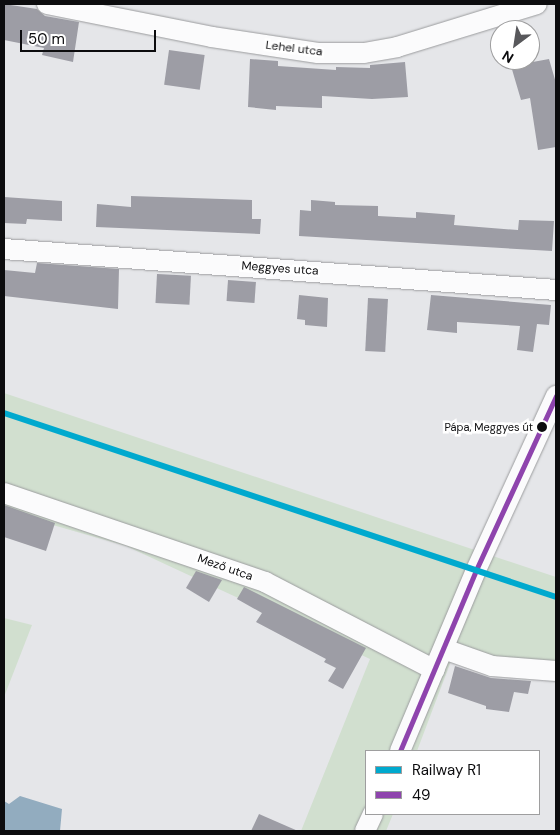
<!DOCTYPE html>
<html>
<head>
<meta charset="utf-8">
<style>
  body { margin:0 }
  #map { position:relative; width:560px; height:835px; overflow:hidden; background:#e5e6e9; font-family:"DM Sans",sans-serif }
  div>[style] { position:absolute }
  .green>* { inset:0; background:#d1dfcf }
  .water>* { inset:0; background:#92acbf }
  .building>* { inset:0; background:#9d9da5; transform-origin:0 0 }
  .roads { filter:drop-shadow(0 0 1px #9b9c9e) drop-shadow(0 0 1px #9b9c9e) }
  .minor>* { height:20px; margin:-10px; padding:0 10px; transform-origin:10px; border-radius:10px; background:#fbfbfc }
  .bus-1>* { height:5px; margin:-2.5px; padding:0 2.5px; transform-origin:2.5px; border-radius:2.5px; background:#8e44ad }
  .rail-1>* { height:6px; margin:-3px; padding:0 3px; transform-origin:3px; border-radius:3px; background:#00a9ce }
  .dots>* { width:14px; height:14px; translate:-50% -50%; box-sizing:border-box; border:2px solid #fff; border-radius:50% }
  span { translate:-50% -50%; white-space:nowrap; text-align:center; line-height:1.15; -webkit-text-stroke:5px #fff; paint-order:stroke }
  .bus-label { font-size:11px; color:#0c0c0e }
  .right { translate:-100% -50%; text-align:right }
  .street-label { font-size:12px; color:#0c0c0e }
  .frame { position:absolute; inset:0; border:5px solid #0c0c0e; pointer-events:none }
  .legend { position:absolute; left:365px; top:750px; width:175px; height:65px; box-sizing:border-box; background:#fff; border:1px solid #9e9e9f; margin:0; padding:6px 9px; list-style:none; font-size:15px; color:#0c0c0e }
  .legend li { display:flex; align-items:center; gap:10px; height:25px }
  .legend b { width:25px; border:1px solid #9e9e9f }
  .north { position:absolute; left:490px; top:20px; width:50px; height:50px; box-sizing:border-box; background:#fff; border:1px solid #9e9e9f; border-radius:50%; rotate:211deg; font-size:14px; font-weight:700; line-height:20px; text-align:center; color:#0c0c0e }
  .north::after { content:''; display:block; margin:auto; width:18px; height:22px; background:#58585b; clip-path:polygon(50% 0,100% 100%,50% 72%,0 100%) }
  .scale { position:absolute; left:20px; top:30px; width:136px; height:22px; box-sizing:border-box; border:2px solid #0c0c0e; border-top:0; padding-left:6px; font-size:15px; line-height:18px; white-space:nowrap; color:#0c0c0e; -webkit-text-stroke:4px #fff; paint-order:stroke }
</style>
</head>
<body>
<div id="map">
  <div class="green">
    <div style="clip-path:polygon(4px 393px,556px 577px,556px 676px,451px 661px,417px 751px,366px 751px,366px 814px,393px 814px,386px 831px,301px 831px,370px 659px,126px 546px,4px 511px)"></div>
    <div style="clip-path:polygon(4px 618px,32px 625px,4px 697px)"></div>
  </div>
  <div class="water">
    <div style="clip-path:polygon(20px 796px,62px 809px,60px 831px,4px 831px,4px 801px,9px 804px)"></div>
  </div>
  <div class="building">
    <div style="clip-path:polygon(4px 4px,37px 9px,45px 16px,79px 22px,73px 62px,42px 55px,44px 48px,4px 40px)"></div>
    <div style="left:169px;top:50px;width:36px;height:35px;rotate:8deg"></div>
    <div style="clip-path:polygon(250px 59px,278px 61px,278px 66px,336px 70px,336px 67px,370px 68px,370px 65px,405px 62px,408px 97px,372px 99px,322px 96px,322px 108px,276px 106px,276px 110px,248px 107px)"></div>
    <div style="clip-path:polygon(549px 59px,556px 83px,556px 147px,538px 150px,530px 98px,521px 100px,511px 66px)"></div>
    <div style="clip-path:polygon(131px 196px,252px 200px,252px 219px,261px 219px,260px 234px,96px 227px,97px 204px,131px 207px)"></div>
    <div style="clip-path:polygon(4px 197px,62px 201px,62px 221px,27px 219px,26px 224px,4px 223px)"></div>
    <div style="clip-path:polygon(311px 200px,335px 202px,335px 205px,378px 206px,378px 216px,416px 218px,416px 212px,455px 215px,454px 225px,518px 230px,519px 220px,554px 221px,552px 251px,299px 236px,300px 210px,311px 211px)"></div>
    <div style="clip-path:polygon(37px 263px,119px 269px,118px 309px,4px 296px,4px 270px,35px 273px)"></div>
    <div style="left:157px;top:274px;width:34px;height:29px;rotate:3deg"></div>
    <div style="left:228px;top:280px;width:28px;height:21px;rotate:4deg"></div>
    <div style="clip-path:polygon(299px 295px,328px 298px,327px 327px,305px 325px,305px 320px,297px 319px)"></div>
    <div style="clip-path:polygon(431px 295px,551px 305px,549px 325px,537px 324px,533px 352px,517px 350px,520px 326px,457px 322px,457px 333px,427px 330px)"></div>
    <div style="left:368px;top:298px;width:20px;height:53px;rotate:3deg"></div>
    <div style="clip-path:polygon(4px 505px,55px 523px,46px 551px,4px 537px)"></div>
    <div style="clip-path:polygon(196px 571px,222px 580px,209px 602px,186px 588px)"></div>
    <div style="clip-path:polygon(244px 587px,366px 648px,343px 689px,328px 681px,336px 668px,324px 662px,326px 659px,256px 622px,262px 613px,237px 599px)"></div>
    <div style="clip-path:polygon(455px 666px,491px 678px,531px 681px,528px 694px,514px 692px,509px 712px,486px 709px,486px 706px,448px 693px)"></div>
    <div style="clip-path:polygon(259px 814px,298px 831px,251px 831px)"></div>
  </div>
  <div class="roads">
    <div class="minor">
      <div style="left:47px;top:4px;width:168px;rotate:11.3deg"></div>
      <div style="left:212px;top:37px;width:107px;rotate:8.6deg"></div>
      <div style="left:318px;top:53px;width:46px"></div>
      <div style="left:364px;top:53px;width:34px;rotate:-10deg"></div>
      <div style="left:397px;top:47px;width:146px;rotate:-17.1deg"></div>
      <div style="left:4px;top:249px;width:554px;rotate:4.25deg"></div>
      <div style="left:4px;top:493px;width:276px;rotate:18.8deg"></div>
      <div style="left:265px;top:582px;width:191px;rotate:27.4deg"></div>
      <div style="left:444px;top:649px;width:51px;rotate:19.5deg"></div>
      <div style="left:492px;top:666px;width:64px;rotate:4.5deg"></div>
      <div style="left:400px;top:751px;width:196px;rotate:-67.2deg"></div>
      <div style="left:476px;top:570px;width:192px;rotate:-65.3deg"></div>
      <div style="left:365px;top:831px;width:19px;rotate:-65deg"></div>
    </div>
  </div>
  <div class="bus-1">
    <div style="left:400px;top:751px;width:196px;rotate:-67.2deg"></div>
    <div style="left:476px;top:570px;width:192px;rotate:-65.3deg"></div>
  </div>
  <div class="rail-1">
    <div style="left:4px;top:413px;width:582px;rotate:18.43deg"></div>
  </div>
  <div class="dots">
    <div style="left:542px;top:427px;background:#0c0c0e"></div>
  </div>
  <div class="bus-label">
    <span class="right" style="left:533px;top:427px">Pápa, Meggyes út</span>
  </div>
  <div class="street-label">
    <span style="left:294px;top:49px;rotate:7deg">Lehel utca</span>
    <span style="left:280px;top:269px;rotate:4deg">Meggyes utca</span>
    <span style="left:225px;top:568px;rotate:19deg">Mező utca</span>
  </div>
  <div class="frame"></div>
  <ul class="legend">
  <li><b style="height:6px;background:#00a9ce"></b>Railway R1</li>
  <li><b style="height:6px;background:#8e44ad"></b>49</li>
  </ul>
  <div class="north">N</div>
  <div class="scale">50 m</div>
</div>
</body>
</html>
